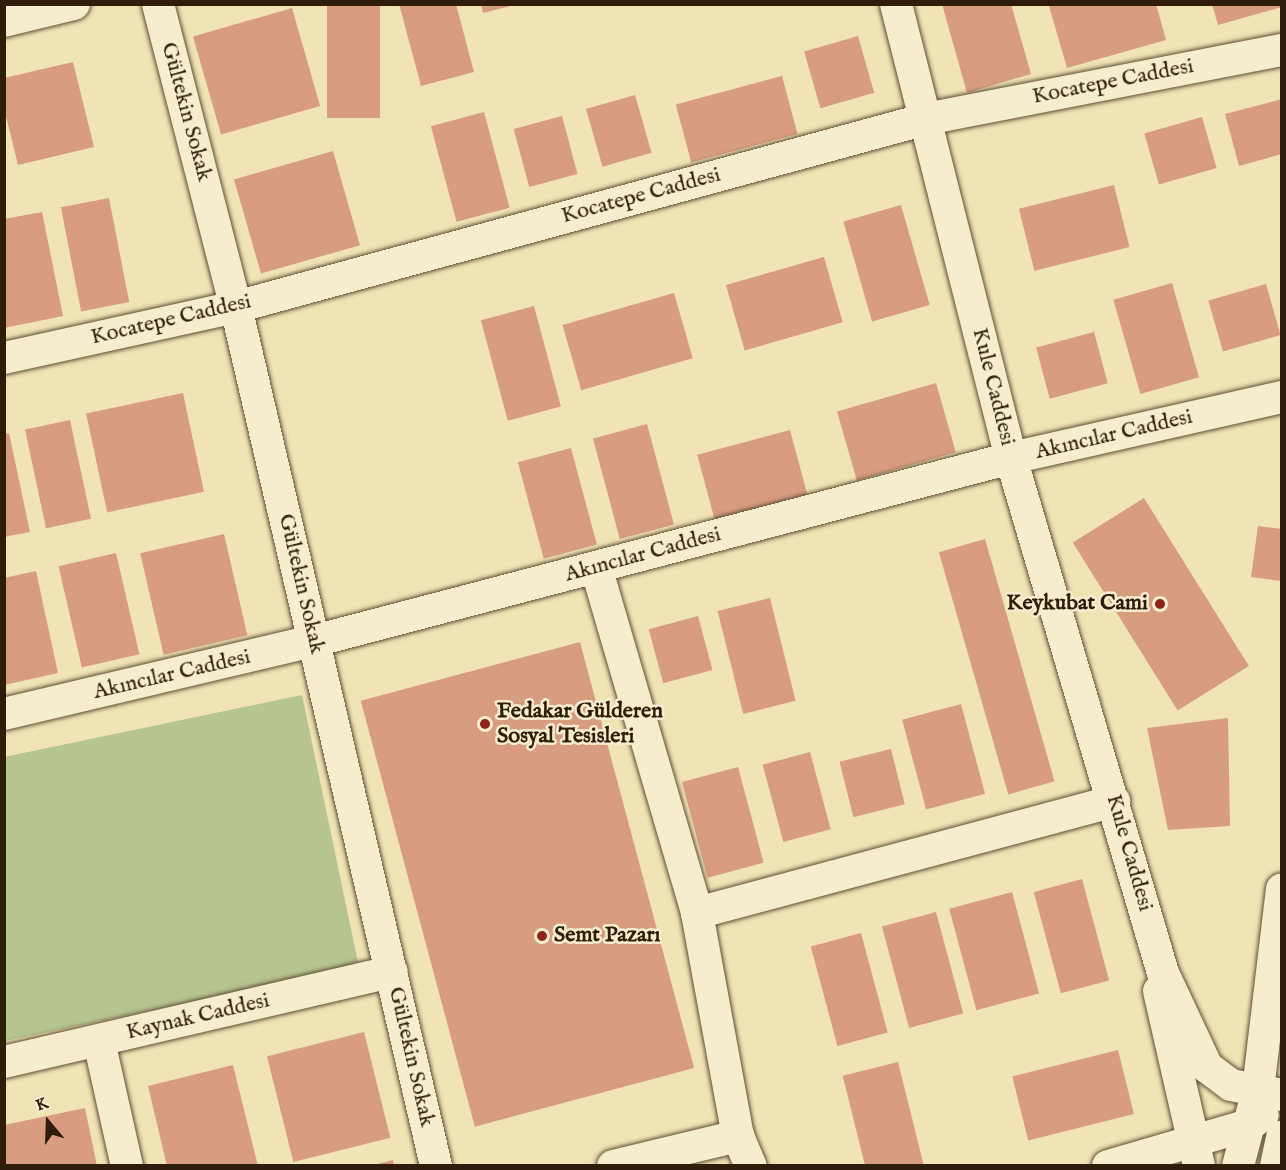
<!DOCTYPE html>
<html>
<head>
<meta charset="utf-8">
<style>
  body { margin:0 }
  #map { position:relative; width:1286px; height:1170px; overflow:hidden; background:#f0e4b4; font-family:"IM FELL English",serif }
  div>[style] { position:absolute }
  .green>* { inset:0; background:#b6c590 }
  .building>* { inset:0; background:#d89d81; transform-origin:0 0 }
  .roads { filter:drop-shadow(0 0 2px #5f4e35) drop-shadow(0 0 2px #5f4e35) }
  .street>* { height:32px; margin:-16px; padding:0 16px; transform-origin:16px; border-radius:16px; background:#f5edce }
  .dots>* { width:16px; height:16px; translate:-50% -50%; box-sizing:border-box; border:3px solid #f5edce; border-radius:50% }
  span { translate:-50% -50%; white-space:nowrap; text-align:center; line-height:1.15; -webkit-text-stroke:5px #f5edce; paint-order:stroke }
  .street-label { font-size:22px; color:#2f1c0b }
  .poi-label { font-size:22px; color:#2f1c0b; font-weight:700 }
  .right { translate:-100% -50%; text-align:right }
  .left { translate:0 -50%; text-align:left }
  .frame { position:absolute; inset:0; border:6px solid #2f1c0b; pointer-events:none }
  .north { position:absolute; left:18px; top:1092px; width:60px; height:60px; -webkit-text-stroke:4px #f5edce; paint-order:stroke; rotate:341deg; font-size:16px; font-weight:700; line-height:24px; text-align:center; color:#2f1c0b }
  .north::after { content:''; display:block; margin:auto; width:21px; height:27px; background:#2f1c0b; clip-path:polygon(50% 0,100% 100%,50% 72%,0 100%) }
</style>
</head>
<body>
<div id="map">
  <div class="green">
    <div style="clip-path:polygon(302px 695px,359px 967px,5px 1041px,4px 757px)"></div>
  </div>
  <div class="building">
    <div style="left:327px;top:4px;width:53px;height:114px"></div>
    <div style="clip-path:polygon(399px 4px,456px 4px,474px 72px,421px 86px)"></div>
    <div style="clip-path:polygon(481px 4px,515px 4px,515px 5px,483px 13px)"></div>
    <div style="clip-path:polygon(942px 4px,1011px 4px,1031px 74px,967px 93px)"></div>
    <div style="clip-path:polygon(1156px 4px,1166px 40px,1067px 68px,1049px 6px)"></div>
    <div style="clip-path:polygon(1212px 4px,1282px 4px,1282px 7px,1218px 25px)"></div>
    <div style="left:292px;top:8px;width:102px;height:103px;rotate:74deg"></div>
    <div style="left:858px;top:36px;width:59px;height:56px;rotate:74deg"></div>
    <div style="clip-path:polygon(73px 62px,94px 147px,18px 165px,4px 108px,4px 78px)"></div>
    <div style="left:782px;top:76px;width:60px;height:110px;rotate:75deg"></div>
    <div style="left:635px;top:95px;width:60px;height:51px;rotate:74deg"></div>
    <div style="clip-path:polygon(1282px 99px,1282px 154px,1239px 166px,1225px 114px)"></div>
    <div style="left:484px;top:112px;width:99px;height:55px;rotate:75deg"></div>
    <div style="left:562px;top:116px;width:60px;height:50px;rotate:75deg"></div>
    <div style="left:1202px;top:117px;width:53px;height:60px;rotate:74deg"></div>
    <div style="left:333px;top:151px;width:98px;height:103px;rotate:74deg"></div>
    <div style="left:1114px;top:185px;width:64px;height:98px;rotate:76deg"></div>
    <div style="left:109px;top:198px;width:106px;height:49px;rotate:79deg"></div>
    <div style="left:901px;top:205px;width:104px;height:60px;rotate:74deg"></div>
    <div style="clip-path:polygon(42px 212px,63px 316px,4px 328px,4px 219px)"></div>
    <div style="left:824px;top:257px;width:68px;height:102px;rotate:74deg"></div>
    <div style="left:1172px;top:283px;width:98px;height:61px;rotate:74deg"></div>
    <div style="left:1266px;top:284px;width:53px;height:60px;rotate:74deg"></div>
    <div style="left:674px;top:293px;width:68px;height:116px;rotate:74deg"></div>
    <div style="left:534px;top:306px;width:104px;height:55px;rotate:75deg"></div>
    <div style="left:1094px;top:332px;width:53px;height:60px;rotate:75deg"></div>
    <div style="left:936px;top:383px;width:72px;height:103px;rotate:74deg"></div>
    <div style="left:183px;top:393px;width:101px;height:99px;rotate:78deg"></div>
    <div style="left:70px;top:420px;width:101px;height:46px;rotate:78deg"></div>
    <div style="left:647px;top:424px;width:104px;height:56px;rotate:75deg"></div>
    <div style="left:790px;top:430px;width:72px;height:96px;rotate:75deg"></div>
    <div style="clip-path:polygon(9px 433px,30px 532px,4px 537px,4px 434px)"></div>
    <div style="left:571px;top:448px;width:100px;height:55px;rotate:75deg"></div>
    <div style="left:1144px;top:498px;width:198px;height:84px;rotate:58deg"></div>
    <div style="clip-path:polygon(1258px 526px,1282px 529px,1281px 581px,1251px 577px)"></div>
    <div style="left:224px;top:534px;width:104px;height:86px;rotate:77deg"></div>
    <div style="left:985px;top:539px;width:252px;height:48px;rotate:74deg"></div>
    <div style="left:116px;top:553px;width:104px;height:59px;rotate:77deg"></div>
    <div style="clip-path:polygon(36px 571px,58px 673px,4px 685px,4px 578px)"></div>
    <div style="left:770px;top:598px;width:106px;height:54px;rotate:76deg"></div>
    <div style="left:698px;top:616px;width:56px;height:51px;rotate:75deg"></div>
    <div style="left:580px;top:642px;width:441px;height:227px;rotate:75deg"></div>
    <div style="left:961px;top:704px;width:93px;height:61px;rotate:75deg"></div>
    <div style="clip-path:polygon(1228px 718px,1230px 826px,1168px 830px,1147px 728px)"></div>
    <div style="left:891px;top:749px;width:57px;height:53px;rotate:76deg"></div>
    <div style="left:810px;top:752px;width:80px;height:49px;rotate:75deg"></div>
    <div style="left:738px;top:767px;width:99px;height:58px;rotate:75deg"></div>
    <div style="left:1082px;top:879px;width:105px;height:50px;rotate:75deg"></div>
    <div style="left:1012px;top:892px;width:105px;height:65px;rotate:75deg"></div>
    <div style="left:936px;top:912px;width:105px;height:56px;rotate:75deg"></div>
    <div style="left:861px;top:933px;width:103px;height:52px;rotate:75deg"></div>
    <div style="left:364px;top:1032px;width:109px;height:100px;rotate:76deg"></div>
    <div style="left:1118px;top:1050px;width:66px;height:109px;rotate:76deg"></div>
    <div style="left:898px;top:1062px;width:106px;height:57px;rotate:76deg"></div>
    <div style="clip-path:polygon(233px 1065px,258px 1166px,167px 1166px,148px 1086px)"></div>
    <div style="clip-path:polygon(85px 1108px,97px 1166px,4px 1166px,4px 1125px)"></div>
    <div style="clip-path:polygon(393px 1160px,394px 1166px,373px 1166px,373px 1165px)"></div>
  </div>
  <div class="roads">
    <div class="street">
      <div style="left:158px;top:4px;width:313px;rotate:75.6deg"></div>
      <div style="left:236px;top:307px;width:882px;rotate:76.89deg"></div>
      <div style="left:896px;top:4px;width:468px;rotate:75.8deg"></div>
      <div style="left:1011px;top:458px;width:537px;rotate:73.56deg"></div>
      <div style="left:1163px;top:973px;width:104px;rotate:64.9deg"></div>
      <div style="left:1207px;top:1067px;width:30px;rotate:37deg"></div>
      <div style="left:1231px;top:1085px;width:52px;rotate:11.1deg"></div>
      <div style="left:4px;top:21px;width:72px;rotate:-13.7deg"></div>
      <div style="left:4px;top:358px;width:238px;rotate:-12.4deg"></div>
      <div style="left:236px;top:307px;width:715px;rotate:-15.24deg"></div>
      <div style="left:926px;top:119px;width:363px;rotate:-11deg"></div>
      <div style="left:596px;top:567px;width:360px;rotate:73.7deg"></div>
      <div style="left:697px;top:913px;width:227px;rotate:79.6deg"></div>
      <div style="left:738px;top:1136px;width:33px;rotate:67deg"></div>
      <div style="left:4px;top:714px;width:318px;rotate:-13.3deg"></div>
      <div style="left:314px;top:641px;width:721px;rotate:-14.71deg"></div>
      <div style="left:1011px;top:458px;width:278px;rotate:-12.7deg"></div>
      <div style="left:697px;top:913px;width:432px;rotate:-15deg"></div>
      <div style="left:1159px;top:991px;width:180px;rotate:77.1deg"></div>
      <div style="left:99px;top:1041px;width:128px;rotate:77.4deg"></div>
      <div style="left:4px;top:1062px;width:398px;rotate:-13.1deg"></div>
      <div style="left:613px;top:1166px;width:129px;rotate:-13.5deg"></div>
      <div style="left:1108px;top:1166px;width:147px;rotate:-16.2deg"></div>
      <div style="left:1249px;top:1125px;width:17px;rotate:-36deg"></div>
      <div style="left:1238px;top:1166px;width:79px;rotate:-75.3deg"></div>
      <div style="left:1258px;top:1090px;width:202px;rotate:-83.2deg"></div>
      <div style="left:1276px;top:1166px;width:30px;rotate:-78deg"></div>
    </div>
  </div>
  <div class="dots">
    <div style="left:1160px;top:604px;background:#8f2418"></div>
    <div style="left:485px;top:724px;background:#8f2418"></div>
    <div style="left:542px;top:936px;background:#8f2418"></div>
  </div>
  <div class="street-label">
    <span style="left:1113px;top:82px;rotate:-11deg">Kocatepe Caddesi</span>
    <span style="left:186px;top:112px;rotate:75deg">Gültekin Sokak</span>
    <span style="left:641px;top:196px;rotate:-15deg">Kocatepe Caddesi</span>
    <span style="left:171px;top:320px;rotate:-13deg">Kocatepe Caddesi</span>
    <span style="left:993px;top:387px;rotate:76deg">Kule Caddesi</span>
    <span style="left:1114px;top:435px;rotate:-13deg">Akıncılar Caddesi</span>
    <span style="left:643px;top:555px;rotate:-15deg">Akıncılar Caddesi</span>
    <span style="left:301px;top:584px;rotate:77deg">Gültekin Sokak</span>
    <span style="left:172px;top:675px;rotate:-13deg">Akıncılar Caddesi</span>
    <span style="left:1129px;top:853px;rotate:74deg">Kule Caddesi</span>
    <span style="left:198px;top:1017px;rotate:-13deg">Kaynak Caddesi</span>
    <span style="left:411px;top:1057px;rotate:77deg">Gültekin Sokak</span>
  </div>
  <div class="poi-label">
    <span class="right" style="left:1148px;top:604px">Keykubat Cami</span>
    <span class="left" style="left:497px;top:724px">Fedakar Gülderen<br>Sosyal Tesisleri</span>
    <span class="left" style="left:554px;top:936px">Semt Pazarı</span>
  </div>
  <div class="frame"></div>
  <div class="north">K</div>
</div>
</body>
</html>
